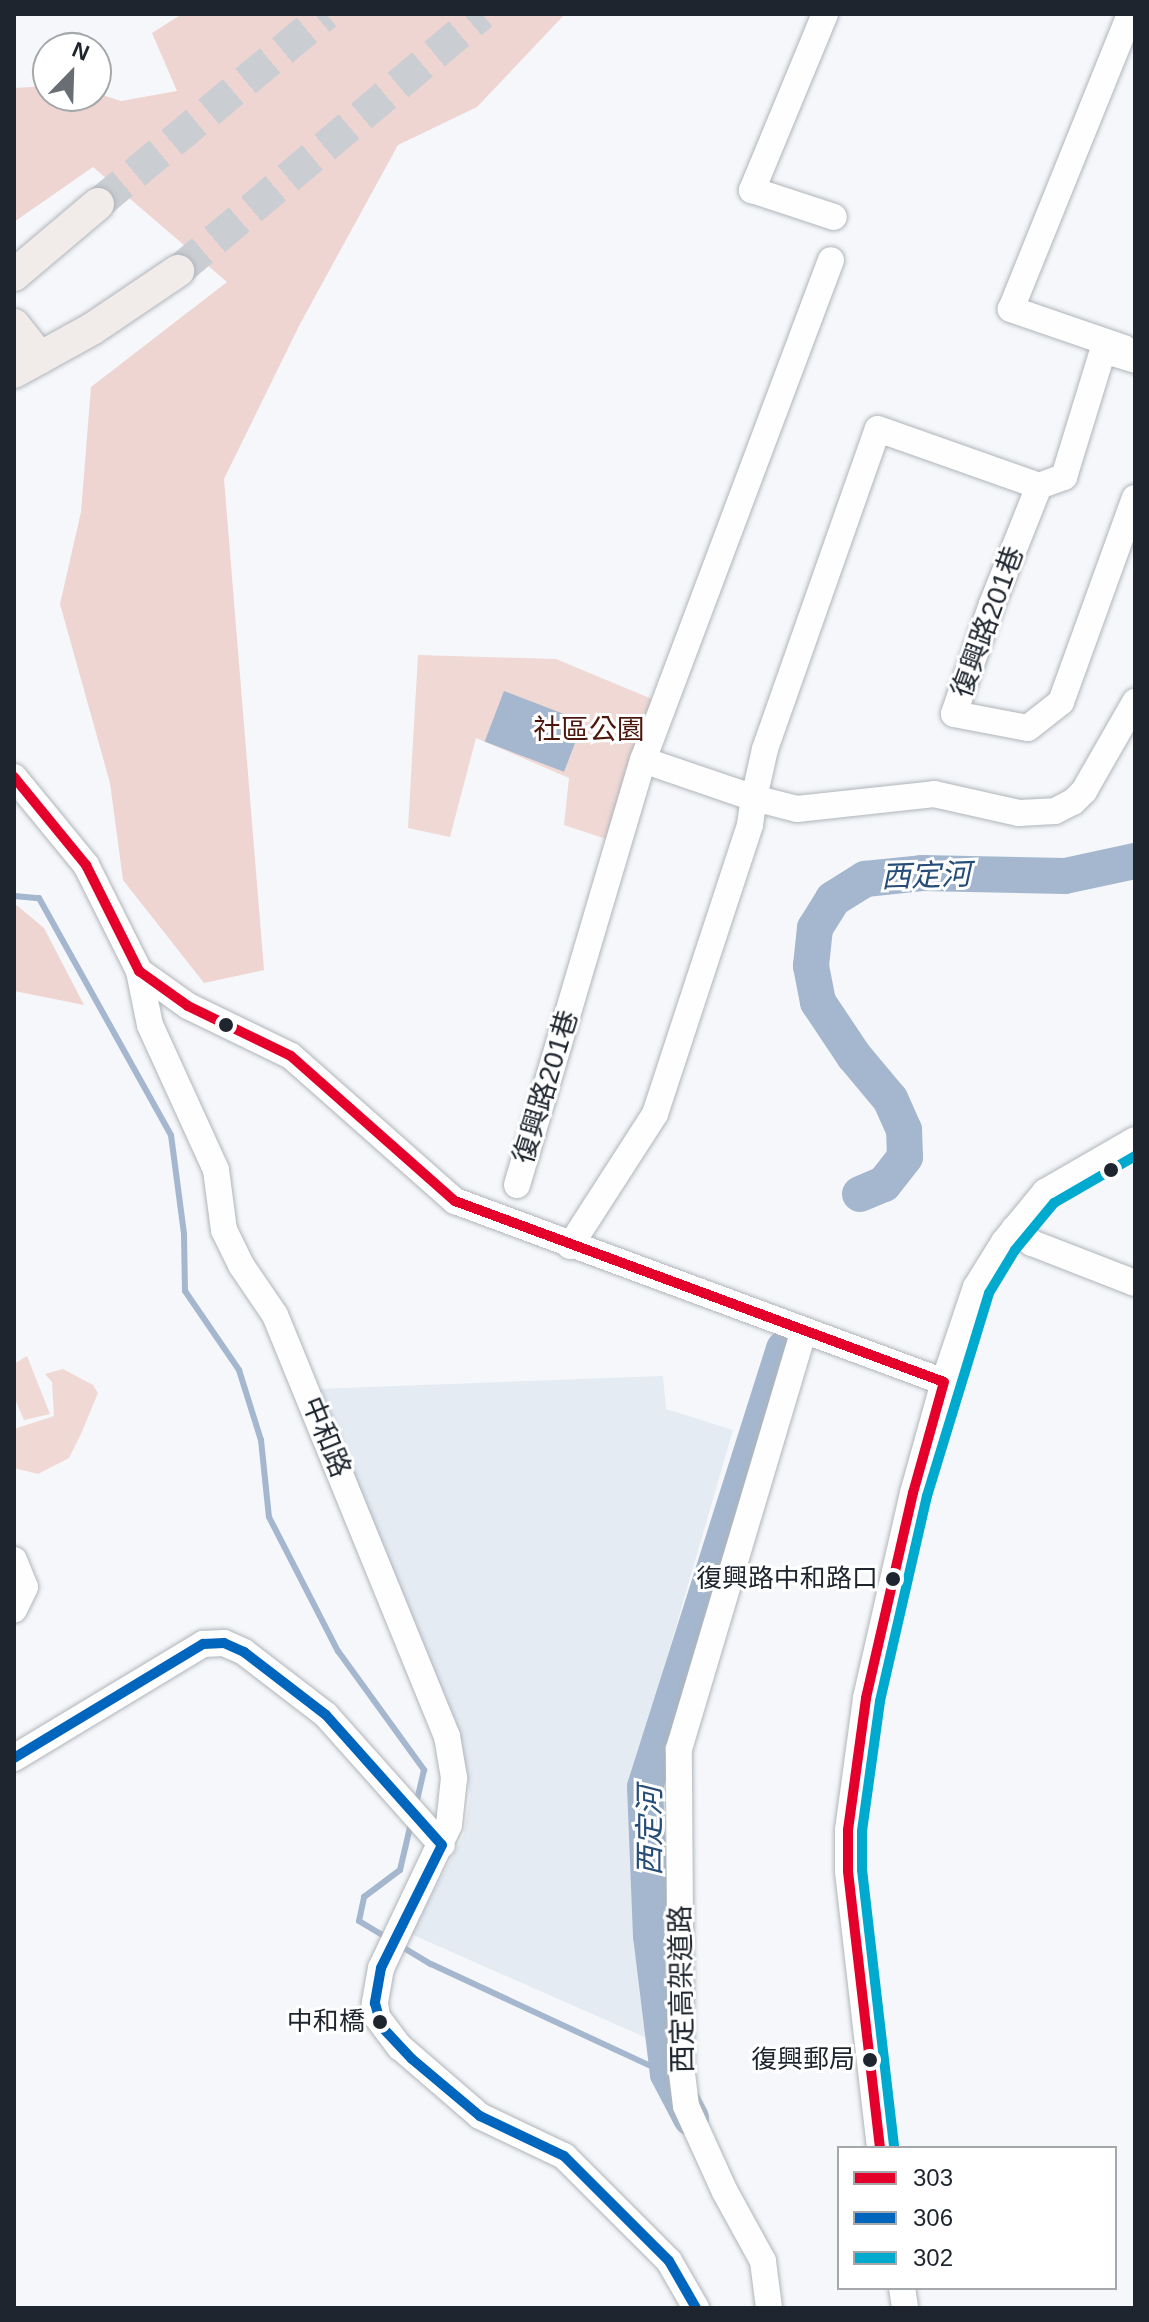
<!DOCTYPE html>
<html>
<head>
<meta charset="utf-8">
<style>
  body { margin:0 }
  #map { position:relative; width:1149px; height:2322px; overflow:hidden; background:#f5f7fa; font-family:Arial,"Noto Sans TC",sans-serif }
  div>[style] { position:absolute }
  .built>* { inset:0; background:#e4ebf3 }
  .green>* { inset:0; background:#f0d9d5 }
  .forest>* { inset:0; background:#eed5d1 }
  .water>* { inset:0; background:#a4b7ce; transform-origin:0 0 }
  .stream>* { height:6px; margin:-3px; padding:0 3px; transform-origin:3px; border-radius:3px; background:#a4b7ce }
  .river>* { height:36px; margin:-18px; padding:0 18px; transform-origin:18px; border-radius:18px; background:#a4b7ce }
  .major-tunnel>* { height:32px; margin-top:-16px; transform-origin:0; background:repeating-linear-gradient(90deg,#cacdd1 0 32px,transparent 0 48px) }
  .roads { filter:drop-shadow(0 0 2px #b0b5ba) drop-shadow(0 0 2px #b0b5ba) }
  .minor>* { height:26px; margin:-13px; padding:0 13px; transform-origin:13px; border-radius:13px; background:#fefefe }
  .major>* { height:32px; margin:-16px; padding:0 16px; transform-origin:16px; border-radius:16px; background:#f1ebea }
  .bus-1>* { height:10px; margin:-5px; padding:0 5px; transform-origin:5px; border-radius:5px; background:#e4002b }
  .bus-2>* { height:10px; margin:-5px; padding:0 5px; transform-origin:5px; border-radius:5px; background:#0065bd }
  .bus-3>* { height:10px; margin:-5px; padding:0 5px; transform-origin:5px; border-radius:5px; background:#00a9ce }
  .dots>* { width:22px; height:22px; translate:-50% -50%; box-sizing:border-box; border:4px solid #fff; border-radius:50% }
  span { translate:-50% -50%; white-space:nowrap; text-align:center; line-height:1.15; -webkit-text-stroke:6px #fff; paint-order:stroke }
  .bus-label { font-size:26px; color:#1e252e }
  .right { translate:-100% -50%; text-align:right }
  .street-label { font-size:28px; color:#1e252e }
  .park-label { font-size:28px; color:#4d160c }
  .water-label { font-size:30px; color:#264d78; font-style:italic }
  .frame { position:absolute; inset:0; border:16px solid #1e252e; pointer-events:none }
  .legend { position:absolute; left:837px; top:2146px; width:280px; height:144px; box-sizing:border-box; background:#fff; border:2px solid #a5a8ab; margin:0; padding:10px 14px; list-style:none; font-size:24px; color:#1e252e }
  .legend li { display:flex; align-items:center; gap:16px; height:40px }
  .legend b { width:40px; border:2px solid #a5a8ab }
  .north { position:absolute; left:32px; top:32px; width:80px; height:80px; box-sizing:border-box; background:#fff; border:2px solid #a5a8ab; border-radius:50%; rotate:23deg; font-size:22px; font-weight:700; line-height:32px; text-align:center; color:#1e252e }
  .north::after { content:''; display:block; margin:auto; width:28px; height:36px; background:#696e75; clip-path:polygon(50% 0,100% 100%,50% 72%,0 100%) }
</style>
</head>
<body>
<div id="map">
  <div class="built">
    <div style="clip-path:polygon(663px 1376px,666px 1409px,733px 1430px,659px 1685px,649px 2039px,411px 1934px,464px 1835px,470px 1796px,466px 1763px,318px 1389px)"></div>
  </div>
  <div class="green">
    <div style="clip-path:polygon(418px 655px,556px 659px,664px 704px,618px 843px,564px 825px,569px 778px,476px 738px,450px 837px,408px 828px)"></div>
    <div style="clip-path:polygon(27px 1356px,50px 1414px,24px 1420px,14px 1397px,14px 1364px)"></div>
    <div style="clip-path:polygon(63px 1369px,93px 1385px,98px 1393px,81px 1434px,69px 1458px,38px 1474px,14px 1468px,14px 1429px,54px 1416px,52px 1382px,45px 1374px)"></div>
  </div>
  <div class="forest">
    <div style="clip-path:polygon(182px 14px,565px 14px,477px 107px,398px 145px,300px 324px,224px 479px,264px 970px,204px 983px,123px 880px,110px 783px,60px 604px,81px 512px,91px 387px,227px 282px,93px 167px,14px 222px,14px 88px,48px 86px,48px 96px,96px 93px,121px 101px,177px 91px,152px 33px)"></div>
    <div style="clip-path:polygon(14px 903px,44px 928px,84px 1005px,14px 991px)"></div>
  </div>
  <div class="water">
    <div style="left:504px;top:691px;width:85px;height:54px;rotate:21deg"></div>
  </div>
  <div class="stream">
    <div style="left:14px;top:896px;width:25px;rotate:5deg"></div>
    <div style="left:39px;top:898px;width:271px;rotate:60.9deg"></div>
    <div style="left:171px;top:1135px;width:100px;rotate:82.5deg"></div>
    <div style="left:184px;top:1234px;width:57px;rotate:89deg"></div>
    <div style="left:185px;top:1291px;width:96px;rotate:55.6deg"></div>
    <div style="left:239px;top:1370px;width:73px;rotate:72.6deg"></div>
    <div style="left:261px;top:1440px;width:77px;rotate:84.1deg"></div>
    <div style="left:269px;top:1517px;width:151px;rotate:62.8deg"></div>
    <div style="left:338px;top:1651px;width:147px;rotate:54.1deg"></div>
    <div style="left:424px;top:1770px;width:35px;rotate:103deg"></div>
    <div style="left:389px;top:1939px;width:35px;rotate:-149deg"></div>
    <div style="left:359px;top:1921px;width:25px;rotate:-78deg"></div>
    <div style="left:364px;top:1897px;width:45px;rotate:-36.9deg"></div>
    <div style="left:400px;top:1870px;width:48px;rotate:-76.8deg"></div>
    <div style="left:399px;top:1945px;width:37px;rotate:31deg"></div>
    <div style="left:431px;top:1964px;width:261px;rotate:24.9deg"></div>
  </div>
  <div class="river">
    <div style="left:860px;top:1194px;width:26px;rotate:-23deg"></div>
    <div style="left:884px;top:1184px;width:34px;rotate:-52deg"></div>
    <div style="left:905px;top:1157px;width:27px;rotate:-92deg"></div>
    <div style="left:904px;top:1130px;width:34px;rotate:-114deg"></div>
    <div style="left:890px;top:1099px;width:56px;rotate:-129.9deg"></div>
    <div style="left:854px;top:1056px;width:65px;rotate:-123.7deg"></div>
    <div style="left:818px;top:1002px;width:37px;rotate:-101deg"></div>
    <div style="left:811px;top:966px;width:38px;rotate:-84deg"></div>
    <div style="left:815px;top:928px;width:34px;rotate:-58deg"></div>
    <div style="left:833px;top:899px;width:38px;rotate:-32deg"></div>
    <div style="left:865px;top:879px;width:57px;rotate:-6deg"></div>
    <div style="left:922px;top:873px;width:143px;rotate:1.2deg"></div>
    <div style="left:1065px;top:876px;width:72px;rotate:-12.1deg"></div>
    <div style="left:691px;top:2118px;width:50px;rotate:-117.6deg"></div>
    <div style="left:668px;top:2074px;width:139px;rotate:-97deg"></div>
    <div style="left:651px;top:1936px;width:149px;rotate:-92.3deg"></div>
    <div style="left:645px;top:1787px;width:460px;rotate:-72.4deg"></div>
  </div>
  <div class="major-tunnel">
    <div style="left:98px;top:204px;width:297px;rotate:-39.8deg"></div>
    <div style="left:178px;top:271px;width:398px;rotate:-40.2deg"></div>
  </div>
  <div class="roads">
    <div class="minor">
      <div style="left:825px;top:14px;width:191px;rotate:112.5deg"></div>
      <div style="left:752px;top:190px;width:86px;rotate:18.2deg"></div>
      <div style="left:1124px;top:348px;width:120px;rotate:-161deg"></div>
      <div style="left:1011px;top:309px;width:318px;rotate:-68deg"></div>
      <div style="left:1039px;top:486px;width:127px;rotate:111.7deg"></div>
      <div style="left:992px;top:604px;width:116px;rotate:109.1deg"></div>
      <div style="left:954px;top:714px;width:75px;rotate:10.7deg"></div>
      <div style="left:1028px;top:728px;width:42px;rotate:-38.2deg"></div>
      <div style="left:1061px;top:702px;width:217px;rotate:-70.1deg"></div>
      <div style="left:643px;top:760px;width:117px;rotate:18.9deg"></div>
      <div style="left:754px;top:798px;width:50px;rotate:-77.3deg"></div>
      <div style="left:765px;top:749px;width:339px;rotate:-70.6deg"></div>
      <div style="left:878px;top:429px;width:171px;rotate:19.5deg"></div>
      <div style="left:1039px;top:486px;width:27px;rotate:-20deg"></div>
      <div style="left:1064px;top:477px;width:133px;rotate:-72.9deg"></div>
      <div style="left:1103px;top:350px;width:34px;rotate:17deg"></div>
      <div style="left:14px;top:777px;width:114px;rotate:50.7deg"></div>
      <div style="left:86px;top:865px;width:119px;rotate:63.4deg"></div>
      <div style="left:139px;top:971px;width:60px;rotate:35.5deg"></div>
      <div style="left:188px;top:1006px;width:114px;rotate:25.9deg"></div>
      <div style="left:291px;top:1056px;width:219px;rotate:41.5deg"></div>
      <div style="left:455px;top:1201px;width:521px;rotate:20.31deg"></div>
      <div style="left:139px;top:971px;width:55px;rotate:78.5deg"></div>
      <div style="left:150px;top:1025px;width:159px;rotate:65.5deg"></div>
      <div style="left:216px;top:1170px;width:61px;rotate:82.4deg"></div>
      <div style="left:224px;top:1230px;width:39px;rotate:64deg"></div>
      <div style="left:241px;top:1265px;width:60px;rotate:55.8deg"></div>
      <div style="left:275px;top:1315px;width:455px;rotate:67.8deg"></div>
      <div style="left:447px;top:1736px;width:43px;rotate:80.5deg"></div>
      <div style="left:454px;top:1778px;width:47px;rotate:96.1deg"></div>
      <div style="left:449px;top:1825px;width:158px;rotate:115.4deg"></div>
      <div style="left:381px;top:1968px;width:36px;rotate:100deg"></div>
      <div style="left:375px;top:2003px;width:14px;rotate:82deg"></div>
      <div style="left:377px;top:2017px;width:38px;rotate:53deg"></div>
      <div style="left:400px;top:2047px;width:106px;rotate:40.8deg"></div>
      <div style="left:480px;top:2116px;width:93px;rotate:25.5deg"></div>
      <div style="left:564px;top:2156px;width:148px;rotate:45deg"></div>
      <div style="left:669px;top:2261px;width:54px;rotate:60.1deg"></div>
      <div style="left:517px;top:1185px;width:443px;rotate:-73.5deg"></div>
      <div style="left:643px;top:760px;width:534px;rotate:-69.39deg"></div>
      <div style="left:1014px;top:1229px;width:23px;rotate:38deg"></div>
      <div style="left:1032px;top:1243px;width:110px;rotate:21.2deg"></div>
      <div style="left:570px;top:1246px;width:157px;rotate:-57.2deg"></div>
      <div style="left:655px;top:1114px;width:304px;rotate:-71.8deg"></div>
      <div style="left:750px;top:825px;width:27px;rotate:-82deg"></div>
      <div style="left:754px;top:798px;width:44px;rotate:14.3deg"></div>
      <div style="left:797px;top:809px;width:138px;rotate:-6.2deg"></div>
      <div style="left:934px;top:794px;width:87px;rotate:12.6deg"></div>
      <div style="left:1019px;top:813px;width:36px;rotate:-3deg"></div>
      <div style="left:1055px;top:811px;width:20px;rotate:-27deg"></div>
      <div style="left:1073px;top:802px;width:16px;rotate:-45deg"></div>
      <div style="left:1084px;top:791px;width:103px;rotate:-60.2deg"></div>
      <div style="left:14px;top:1560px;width:29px;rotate:68deg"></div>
      <div style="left:25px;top:1587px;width:25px;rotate:116deg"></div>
      <div style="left:14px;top:1758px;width:221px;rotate:-31.1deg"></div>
      <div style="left:203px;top:1644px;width:21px;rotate:-3deg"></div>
      <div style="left:224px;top:1643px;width:22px;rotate:24deg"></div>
      <div style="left:244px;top:1652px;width:103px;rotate:37.5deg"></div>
      <div style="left:326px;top:1715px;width:174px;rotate:48.3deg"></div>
      <div style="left:880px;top:2148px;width:279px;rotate:-96.6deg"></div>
      <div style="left:848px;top:1871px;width:41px;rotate:-90deg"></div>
      <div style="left:848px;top:1830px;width:133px;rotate:-82.2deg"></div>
      <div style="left:866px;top:1698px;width:210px;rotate:-77.1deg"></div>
      <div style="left:913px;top:1493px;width:115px;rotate:-74.4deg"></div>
      <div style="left:944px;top:1382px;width:100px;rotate:-71.4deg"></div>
      <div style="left:976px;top:1287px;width:53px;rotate:-58.1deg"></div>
      <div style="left:1004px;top:1242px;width:65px;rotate:-50.6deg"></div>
      <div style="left:1045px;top:1192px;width:104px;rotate:-30deg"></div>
      <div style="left:902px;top:2288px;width:20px;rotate:81deg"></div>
      <div style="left:769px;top:2308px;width:47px;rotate:-97.3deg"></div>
      <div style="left:763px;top:2261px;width:79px;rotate:-118.8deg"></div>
      <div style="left:725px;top:2192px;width:94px;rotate:-114.4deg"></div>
      <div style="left:686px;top:2106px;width:41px;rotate:-97deg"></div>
      <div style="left:681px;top:2065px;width:316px;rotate:-90.4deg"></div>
      <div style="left:679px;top:1749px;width:434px;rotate:-73.4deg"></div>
    </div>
    <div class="major">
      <div style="left:14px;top:275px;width:110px;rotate:-40.2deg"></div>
      <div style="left:14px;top:325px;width:42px;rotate:51.8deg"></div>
      <div style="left:14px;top:372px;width:89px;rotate:-28.9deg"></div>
      <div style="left:92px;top:329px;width:104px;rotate:-34deg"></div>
    </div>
  </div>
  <div class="bus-1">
    <div style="left:14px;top:777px;width:114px;rotate:50.7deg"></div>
    <div style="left:86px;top:865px;width:119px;rotate:63.4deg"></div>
    <div style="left:139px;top:971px;width:60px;rotate:35.5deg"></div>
    <div style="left:188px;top:1006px;width:114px;rotate:25.9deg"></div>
    <div style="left:291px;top:1056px;width:219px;rotate:41.5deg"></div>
    <div style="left:455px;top:1201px;width:521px;rotate:20.31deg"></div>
    <div style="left:880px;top:2148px;width:279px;rotate:-96.6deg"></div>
    <div style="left:848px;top:1871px;width:41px;rotate:-90deg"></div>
    <div style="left:848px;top:1830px;width:133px;rotate:-82.2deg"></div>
    <div style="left:866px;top:1698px;width:210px;rotate:-77.1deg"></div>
    <div style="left:913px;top:1493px;width:115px;rotate:-74.4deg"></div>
  </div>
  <div class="bus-2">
    <div style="left:14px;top:1758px;width:221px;rotate:-31.1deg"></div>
    <div style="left:203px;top:1644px;width:21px;rotate:-3deg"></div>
    <div style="left:224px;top:1643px;width:22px;rotate:24deg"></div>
    <div style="left:244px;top:1652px;width:103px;rotate:37.5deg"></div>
    <div style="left:326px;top:1715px;width:174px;rotate:48.3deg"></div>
    <div style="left:442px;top:1845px;width:137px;rotate:116.4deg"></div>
    <div style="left:381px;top:1968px;width:36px;rotate:100deg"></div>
    <div style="left:375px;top:2003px;width:24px;rotate:75deg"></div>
    <div style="left:381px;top:2026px;width:45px;rotate:46.8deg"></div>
    <div style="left:412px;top:2059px;width:89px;rotate:40deg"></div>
    <div style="left:480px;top:2116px;width:93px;rotate:25.5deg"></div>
    <div style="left:564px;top:2156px;width:148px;rotate:45deg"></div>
    <div style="left:669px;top:2261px;width:54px;rotate:60.1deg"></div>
  </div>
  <div class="bus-3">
    <div style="left:894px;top:2146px;width:278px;rotate:-96.6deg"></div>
    <div style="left:862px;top:1870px;width:39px;rotate:-90deg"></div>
    <div style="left:862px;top:1831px;width:131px;rotate:-82.1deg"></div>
    <div style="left:880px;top:1701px;width:210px;rotate:-77.1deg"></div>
    <div style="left:927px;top:1496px;width:212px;rotate:-73deg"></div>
    <div style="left:989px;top:1293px;width:50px;rotate:-58.8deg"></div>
    <div style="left:1015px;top:1250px;width:61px;rotate:-50.3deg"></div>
    <div style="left:1054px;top:1203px;width:94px;rotate:-30.1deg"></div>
  </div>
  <div class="dots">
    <div style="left:226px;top:1025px;background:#1e252e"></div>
    <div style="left:1111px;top:1170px;background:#1e252e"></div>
    <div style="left:893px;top:1579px;background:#1e252e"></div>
    <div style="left:380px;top:2022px;background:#1e252e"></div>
    <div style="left:870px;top:2060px;background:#1e252e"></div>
  </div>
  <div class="bus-label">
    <span class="right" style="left:878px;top:1579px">復興路中和路口</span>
    <span class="right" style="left:365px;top:2022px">中和橋</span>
    <span class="right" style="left:855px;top:2060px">復興郵局</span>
  </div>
  <div class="street-label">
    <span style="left:988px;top:622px;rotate:-70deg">復興路201巷</span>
    <span style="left:546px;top:1087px;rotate:-73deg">復興路201巷</span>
    <span style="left:326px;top:1437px;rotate:68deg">中和路</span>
    <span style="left:682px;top:1989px;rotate:-91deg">西定高架道路</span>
  </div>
  <div class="park-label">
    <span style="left:589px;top:730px">社區公園</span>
  </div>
  <div class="water-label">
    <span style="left:926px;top:876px;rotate:-2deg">西定河</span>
    <span style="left:650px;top:1831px;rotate:-90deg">西定河</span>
  </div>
  <div class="frame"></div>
  <ul class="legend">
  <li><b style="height:10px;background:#e4002b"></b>303</li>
  <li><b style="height:10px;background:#0065bd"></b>306</li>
  <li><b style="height:10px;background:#00a9ce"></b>302</li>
  </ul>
  <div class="north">N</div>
</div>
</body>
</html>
